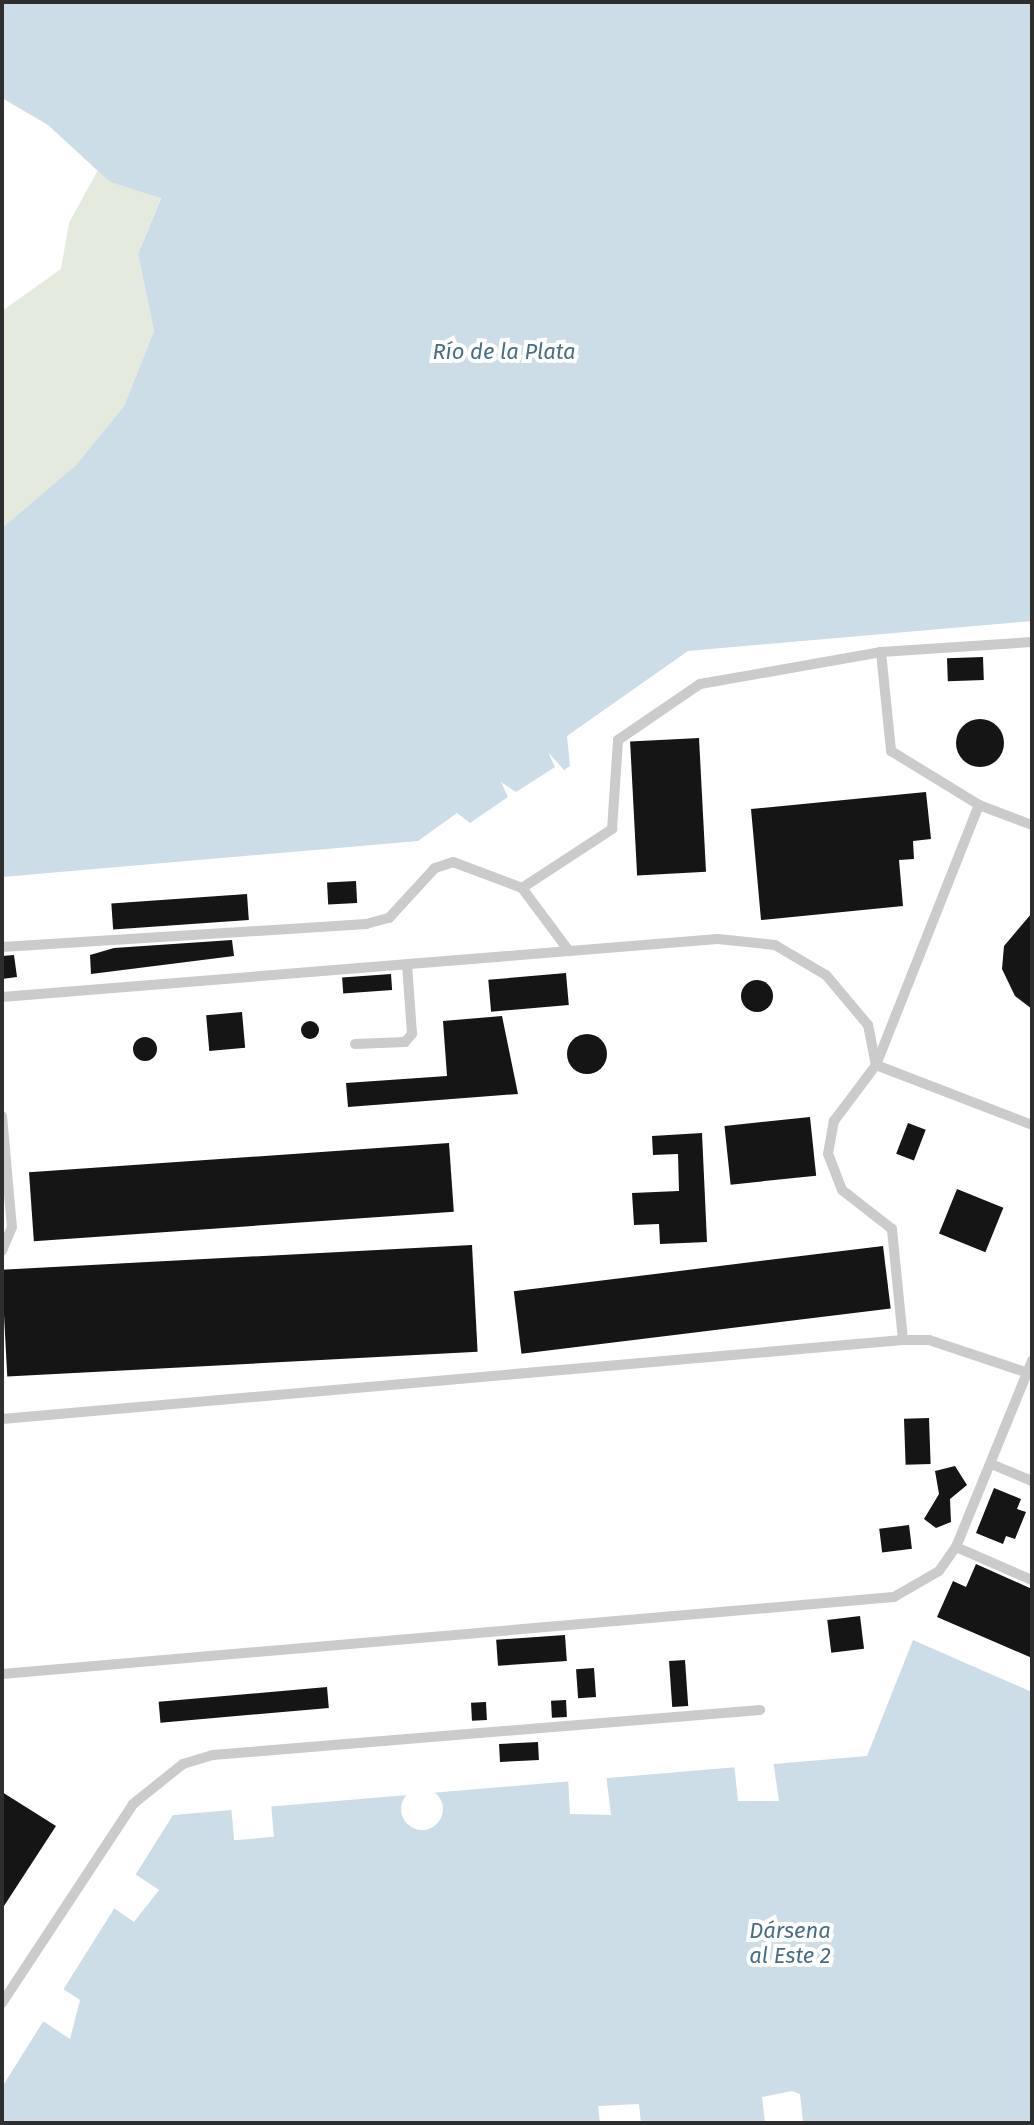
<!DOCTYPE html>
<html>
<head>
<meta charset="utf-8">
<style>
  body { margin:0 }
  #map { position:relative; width:1034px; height:2125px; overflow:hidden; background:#fff; font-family:"Fira Sans",sans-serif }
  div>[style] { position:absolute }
  .green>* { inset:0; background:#e4eadd }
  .water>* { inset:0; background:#ccdde7 }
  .pier>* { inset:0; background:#fff; transform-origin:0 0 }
  .round { border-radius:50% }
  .building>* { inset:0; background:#151515; transform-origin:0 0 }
  .lane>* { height:10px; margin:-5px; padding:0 5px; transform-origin:5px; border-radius:5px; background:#cbcbcb }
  span { translate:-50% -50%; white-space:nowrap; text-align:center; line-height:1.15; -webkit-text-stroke:8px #fff; paint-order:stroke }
  .water-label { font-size:22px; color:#466e86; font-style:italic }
  .frame { position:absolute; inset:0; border:4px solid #2e2e2e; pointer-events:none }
</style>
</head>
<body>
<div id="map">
  <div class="green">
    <div style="clip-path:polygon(98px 170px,110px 182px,161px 197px,138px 254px,154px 331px,124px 406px,76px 465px,2px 528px,2px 311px,61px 269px,69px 223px)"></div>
  </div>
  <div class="water">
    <div style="clip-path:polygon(2px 2px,1032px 2px,1032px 621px,688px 651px,567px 736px,570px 766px,564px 770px,548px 752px,555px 767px,516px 792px,501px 782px,508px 797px,470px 823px,457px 813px,418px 841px,2px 877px,2px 528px,76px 465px,124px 406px,154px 331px,138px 254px,161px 198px,110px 182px,48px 125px,2px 98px)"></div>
    <div style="clip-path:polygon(913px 1640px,1032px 1692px,1032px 2123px,2px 2123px,2px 2087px,173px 1815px,867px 1756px)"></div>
  </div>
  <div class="pier">
    <div style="clip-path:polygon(773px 1760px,779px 1801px,738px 1801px,734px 1763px)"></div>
    <div style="clip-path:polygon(606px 1774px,611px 1815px,570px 1814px,568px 1777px)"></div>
    <div class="round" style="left:401px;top:1788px;width:42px;height:42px"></div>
    <div style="left:271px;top:1803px;width:34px;height:40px;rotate:85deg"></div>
    <div style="clip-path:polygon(132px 1872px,159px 1890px,134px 1922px,111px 1906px)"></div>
    <div style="clip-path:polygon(63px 1989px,80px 2000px,70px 2039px,43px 2021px)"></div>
    <div style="clip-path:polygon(792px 2091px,800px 2094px,803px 2123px,765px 2123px,762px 2097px)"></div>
    <div style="clip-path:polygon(639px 2104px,641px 2123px,600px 2123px,598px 2106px)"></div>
  </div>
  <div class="building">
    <div style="left:983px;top:657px;width:23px;height:36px;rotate:88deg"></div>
    <div class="round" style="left:956px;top:719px;width:48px;height:48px"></div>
    <div style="left:699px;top:738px;width:134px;height:69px;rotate:87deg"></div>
    <div style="clip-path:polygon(926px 792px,931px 839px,913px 841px,914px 859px,899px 860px,903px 906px,761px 920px,751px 809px)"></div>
    <div style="left:356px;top:881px;width:22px;height:29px;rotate:87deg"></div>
    <div style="left:247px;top:894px;width:26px;height:136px;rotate:86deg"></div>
    <div style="clip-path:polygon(1032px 913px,1032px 1009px,1015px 996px,1002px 969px,1004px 946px)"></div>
    <div style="clip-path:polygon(232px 940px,234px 956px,91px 974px,90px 955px,114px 948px)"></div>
    <div style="clip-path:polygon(14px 955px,17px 977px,2px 979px,2px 956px)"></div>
    <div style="left:566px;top:973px;width:32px;height:78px;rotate:85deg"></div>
    <div style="left:391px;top:974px;width:16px;height:49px;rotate:86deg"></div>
    <div class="round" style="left:741px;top:980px;width:32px;height:32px"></div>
    <div style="left:242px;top:1012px;width:36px;height:36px;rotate:85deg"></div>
    <div style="clip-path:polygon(502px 1016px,518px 1094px,348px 1107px,346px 1083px,447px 1076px,443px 1021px)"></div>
    <div class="round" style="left:301px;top:1021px;width:18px;height:18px"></div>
    <div class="round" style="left:567px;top:1034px;width:40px;height:40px"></div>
    <div class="round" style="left:133px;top:1037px;width:24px;height:24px"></div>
    <div style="left:810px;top:1117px;width:59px;height:86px;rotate:84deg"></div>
    <div style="left:908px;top:1123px;width:19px;height:33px;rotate:21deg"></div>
    <div style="clip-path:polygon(702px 1133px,707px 1242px,660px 1244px,659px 1224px,634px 1225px,632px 1193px,679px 1191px,678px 1154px,653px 1155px,652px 1136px)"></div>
    <div style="left:449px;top:1143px;width:69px;height:421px;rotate:86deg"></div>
    <div style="left:957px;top:1189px;width:50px;height:48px;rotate:22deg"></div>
    <div style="left:472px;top:1245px;width:107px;height:471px;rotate:87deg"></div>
    <div style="left:883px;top:1246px;width:63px;height:372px;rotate:83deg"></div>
    <div style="left:929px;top:1418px;width:46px;height:25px;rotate:88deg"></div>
    <div style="clip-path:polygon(955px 1466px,967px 1485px,950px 1499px,951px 1522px,936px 1528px,924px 1519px,939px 1494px,935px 1471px)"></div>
    <div style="clip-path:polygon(994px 1488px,1021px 1499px,1017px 1509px,1026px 1512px,1015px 1539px,1006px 1536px,1003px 1544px,976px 1533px)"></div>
    <div style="left:909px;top:1525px;width:24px;height:30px;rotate:83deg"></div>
    <div style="clip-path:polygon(976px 1564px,1032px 1589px,1032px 1658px,937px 1617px,953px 1581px,966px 1587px)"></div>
    <div style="left:860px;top:1616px;width:33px;height:33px;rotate:83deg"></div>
    <div style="left:565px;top:1635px;width:26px;height:69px;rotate:86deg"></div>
    <div style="left:685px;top:1660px;width:46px;height:16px;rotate:86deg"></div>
    <div style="left:594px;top:1668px;width:29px;height:18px;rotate:86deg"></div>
    <div style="left:327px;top:1687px;width:21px;height:169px;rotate:85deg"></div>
    <div style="left:566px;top:1700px;width:17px;height:15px;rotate:87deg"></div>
    <div style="left:486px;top:1702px;width:18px;height:15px;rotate:87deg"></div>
    <div style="left:538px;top:1742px;width:18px;height:39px;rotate:87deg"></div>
    <div style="clip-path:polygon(2px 1792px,56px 1826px,2px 1909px)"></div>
  </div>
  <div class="lane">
    <div style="left:881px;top:652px;width:100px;rotate:84.2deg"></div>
    <div style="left:891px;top:751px;width:103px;rotate:31.5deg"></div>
    <div style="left:979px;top:805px;width:57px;rotate:20.7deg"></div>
    <div style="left:522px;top:888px;width:79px;rotate:53.3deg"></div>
    <div style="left:2px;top:947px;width:365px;rotate:-3.6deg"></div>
    <div style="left:366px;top:924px;width:24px;rotate:-15deg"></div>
    <div style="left:389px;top:918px;width:68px;rotate:-47.4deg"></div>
    <div style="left:435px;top:868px;width:19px;rotate:-18deg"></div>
    <div style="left:453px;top:862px;width:74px;rotate:20.6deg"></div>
    <div style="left:522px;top:888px;width:108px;rotate:-33.2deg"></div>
    <div style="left:612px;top:829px;width:89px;rotate:-86.1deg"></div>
    <div style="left:618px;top:740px;width:99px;rotate:-34.3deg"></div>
    <div style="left:700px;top:684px;width:184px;rotate:-10deg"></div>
    <div style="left:881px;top:652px;width:151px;rotate:-3.8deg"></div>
    <div style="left:2px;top:997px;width:718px;rotate:-4.63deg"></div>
    <div style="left:718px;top:939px;width:57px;rotate:6deg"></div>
    <div style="left:775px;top:945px;width:59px;rotate:30.5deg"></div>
    <div style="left:826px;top:975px;width:65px;rotate:50deg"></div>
    <div style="left:868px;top:1025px;width:41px;rotate:78.7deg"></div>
    <div style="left:876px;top:1065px;width:167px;rotate:21deg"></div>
    <div style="left:355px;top:1044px;width:50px;rotate:-2.3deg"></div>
    <div style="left:405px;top:1042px;width:11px;rotate:-49deg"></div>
    <div style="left:412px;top:1034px;width:70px;rotate:-94.1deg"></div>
    <div style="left:2px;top:1116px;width:111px;rotate:84.9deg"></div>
    <div style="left:12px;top:1227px;width:26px;rotate:113deg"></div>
    <div style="left:903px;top:1340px;width:112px;rotate:-95.7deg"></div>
    <div style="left:892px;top:1229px;width:63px;rotate:-142deg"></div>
    <div style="left:842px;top:1190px;width:39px;rotate:-111deg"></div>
    <div style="left:828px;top:1154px;width:34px;rotate:-80deg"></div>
    <div style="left:834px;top:1121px;width:70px;rotate:-53.1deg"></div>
    <div style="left:876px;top:1065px;width:280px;rotate:-68.4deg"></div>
    <div style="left:2px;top:1419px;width:904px;rotate:-5.01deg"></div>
    <div style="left:903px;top:1340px;width:26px"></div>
    <div style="left:929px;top:1340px;width:108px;rotate:18.4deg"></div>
    <div style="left:991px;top:1464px;width:44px;rotate:22.5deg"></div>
    <div style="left:956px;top:1547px;width:83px;rotate:23.5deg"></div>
    <div style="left:2px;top:1674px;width:895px;rotate:-4.93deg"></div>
    <div style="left:894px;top:1597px;width:52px;rotate:-30deg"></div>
    <div style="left:939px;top:1571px;width:29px;rotate:-55deg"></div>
    <div style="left:956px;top:1547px;width:201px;rotate:-67.8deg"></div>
    <div style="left:2px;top:2003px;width:238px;rotate:-56.6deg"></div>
    <div style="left:133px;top:1804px;width:64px;rotate:-38.7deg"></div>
    <div style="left:183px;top:1764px;width:31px;rotate:-17deg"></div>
    <div style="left:213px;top:1755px;width:549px;rotate:-4.7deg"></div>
  </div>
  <div class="water-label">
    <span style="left:504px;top:352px">Río de la Plata</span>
    <span style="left:790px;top:1943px">Dársena<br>al Este 2</span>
  </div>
  <div class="frame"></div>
</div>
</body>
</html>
